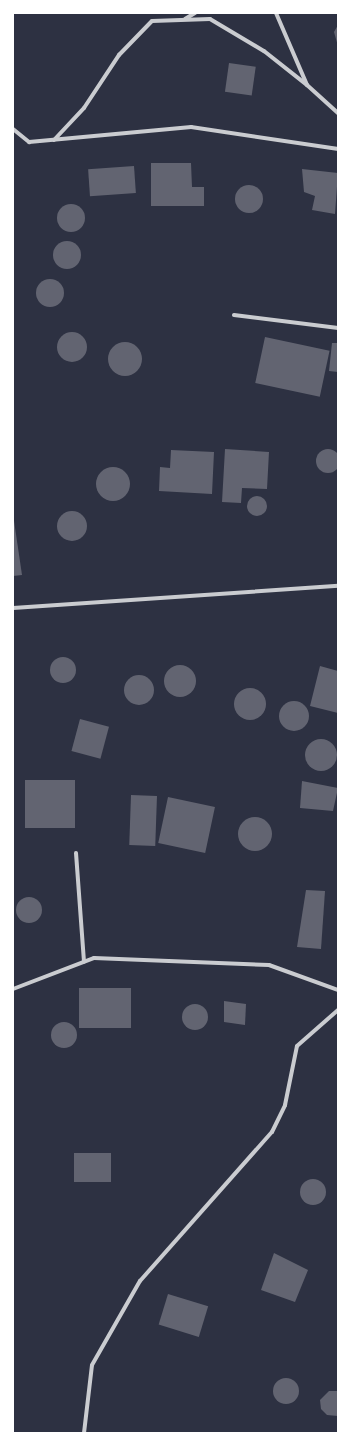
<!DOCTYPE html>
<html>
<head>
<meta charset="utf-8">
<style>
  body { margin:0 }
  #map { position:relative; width:351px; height:1446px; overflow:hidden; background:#2d3142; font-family:"Open Sans",sans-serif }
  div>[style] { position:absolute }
  .building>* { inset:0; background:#626471; transform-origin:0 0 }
  .round { border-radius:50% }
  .minor>* { height:4px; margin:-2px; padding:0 2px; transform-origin:2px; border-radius:2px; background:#caccd0 }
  span { translate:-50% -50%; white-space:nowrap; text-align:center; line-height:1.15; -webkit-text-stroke:3.5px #fff; paint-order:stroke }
  .frame { position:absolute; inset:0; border:14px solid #fff; pointer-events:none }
</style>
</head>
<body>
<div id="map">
  <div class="building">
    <div style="clip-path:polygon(338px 25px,338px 46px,334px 32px)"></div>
    <div style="left:229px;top:63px;width:27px;height:29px;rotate:8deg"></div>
    <div style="clip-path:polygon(151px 163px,191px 163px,192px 187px,204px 187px,204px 206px,151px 206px)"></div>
    <div style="left:134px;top:166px;width:27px;height:46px;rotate:86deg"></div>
    <div style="clip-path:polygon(302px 169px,338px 173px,335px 214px,312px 210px,315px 196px,304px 192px)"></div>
    <div class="round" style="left:235px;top:185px;width:28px;height:28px"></div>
    <div class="round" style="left:57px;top:204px;width:28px;height:28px"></div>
    <div class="round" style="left:53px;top:241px;width:28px;height:28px"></div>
    <div class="round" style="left:36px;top:279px;width:28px;height:28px"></div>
    <div class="round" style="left:57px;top:332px;width:30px;height:30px"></div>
    <div style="left:265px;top:337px;width:66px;height:47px;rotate:12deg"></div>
    <div class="round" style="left:108px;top:342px;width:34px;height:34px"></div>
    <div style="clip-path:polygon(332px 343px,338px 343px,338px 372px,329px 371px)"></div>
    <div class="round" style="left:316px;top:449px;width:24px;height:24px"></div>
    <div style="clip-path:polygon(225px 449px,269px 452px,267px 489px,242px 488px,241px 503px,222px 502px)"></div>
    <div style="clip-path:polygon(171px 450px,214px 452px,212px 494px,159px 491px,160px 467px,170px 468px)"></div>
    <div class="round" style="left:96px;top:467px;width:34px;height:34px"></div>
    <div class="round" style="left:247px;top:496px;width:20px;height:20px"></div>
    <div class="round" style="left:57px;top:511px;width:30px;height:30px"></div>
    <div style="clip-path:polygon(13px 514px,22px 575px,13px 576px)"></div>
    <div class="round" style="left:50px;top:657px;width:26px;height:26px"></div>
    <div class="round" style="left:164px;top:665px;width:32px;height:32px"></div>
    <div style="clip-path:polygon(320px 666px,338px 671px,338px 713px,310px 706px)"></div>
    <div class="round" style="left:124px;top:675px;width:30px;height:30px"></div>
    <div class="round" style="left:234px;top:688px;width:32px;height:32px"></div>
    <div class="round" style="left:279px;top:701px;width:30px;height:30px"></div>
    <div style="left:80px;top:719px;width:30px;height:33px;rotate:15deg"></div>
    <div class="round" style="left:305px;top:739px;width:32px;height:32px"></div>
    <div style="left:75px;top:780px;width:48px;height:50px;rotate:90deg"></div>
    <div style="clip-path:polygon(302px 781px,338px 788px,333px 811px,300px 808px)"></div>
    <div style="left:131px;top:795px;width:26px;height:50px;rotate:2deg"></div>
    <div style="left:168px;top:797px;width:48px;height:47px;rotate:12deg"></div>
    <div class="round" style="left:238px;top:817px;width:34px;height:34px"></div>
    <div style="clip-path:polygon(306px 890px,325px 891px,321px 949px,297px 947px)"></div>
    <div class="round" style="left:16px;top:897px;width:26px;height:26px"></div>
    <div style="left:79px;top:988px;width:52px;height:40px"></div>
    <div style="clip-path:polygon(224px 1001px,246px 1004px,245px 1025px,224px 1022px)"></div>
    <div class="round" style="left:182px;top:1004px;width:26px;height:26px"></div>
    <div class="round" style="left:51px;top:1022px;width:26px;height:26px"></div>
    <div style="left:74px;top:1153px;width:37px;height:29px"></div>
    <div class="round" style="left:300px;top:1179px;width:26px;height:26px"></div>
    <div style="clip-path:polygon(274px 1253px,308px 1270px,295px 1302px,261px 1290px)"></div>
    <div style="left:168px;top:1294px;width:42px;height:32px;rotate:17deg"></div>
    <div class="round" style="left:273px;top:1378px;width:26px;height:26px"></div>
    <div style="clip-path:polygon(329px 1391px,338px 1391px,338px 1416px,327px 1415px,321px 1409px,320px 1400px)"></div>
  </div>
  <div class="minor">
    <div style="left:276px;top:13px;width:78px;rotate:66.7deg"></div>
    <div style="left:307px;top:85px;width:42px;rotate:42.1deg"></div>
    <div style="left:185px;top:19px;width:12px;rotate:-31deg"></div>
    <div style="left:13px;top:129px;width:21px;rotate:39deg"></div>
    <div style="left:29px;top:142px;width:163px;rotate:-5.3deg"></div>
    <div style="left:191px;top:127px;width:149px;rotate:8.5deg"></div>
    <div style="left:54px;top:140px;width:44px;rotate:-46.8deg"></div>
    <div style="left:84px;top:108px;width:64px;rotate:-56.6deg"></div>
    <div style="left:119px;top:55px;width:47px;rotate:-45.9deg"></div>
    <div style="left:152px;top:21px;width:58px;rotate:-2deg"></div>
    <div style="left:210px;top:19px;width:63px;rotate:30.7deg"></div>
    <div style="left:264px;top:51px;width:55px;rotate:38.3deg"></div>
    <div style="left:234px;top:315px;width:105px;rotate:7.1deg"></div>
    <div style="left:13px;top:608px;width:326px;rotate:-3.9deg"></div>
    <div style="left:76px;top:853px;width:109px;rotate:85.8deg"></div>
    <div style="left:13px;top:989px;width:87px;rotate:-20.9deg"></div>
    <div style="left:94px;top:958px;width:175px;rotate:2.3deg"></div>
    <div style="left:269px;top:965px;width:73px;rotate:19.9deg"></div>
    <div style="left:84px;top:1433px;width:68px;rotate:-83.3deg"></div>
    <div style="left:92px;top:1365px;width:97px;rotate:-60.3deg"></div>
    <div style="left:140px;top:1281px;width:199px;rotate:-48.5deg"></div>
    <div style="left:272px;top:1132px;width:30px;rotate:-64deg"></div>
    <div style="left:285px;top:1105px;width:60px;rotate:-78.5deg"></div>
    <div style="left:297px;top:1046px;width:55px;rotate:-41.3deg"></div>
  </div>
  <div class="frame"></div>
</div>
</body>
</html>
